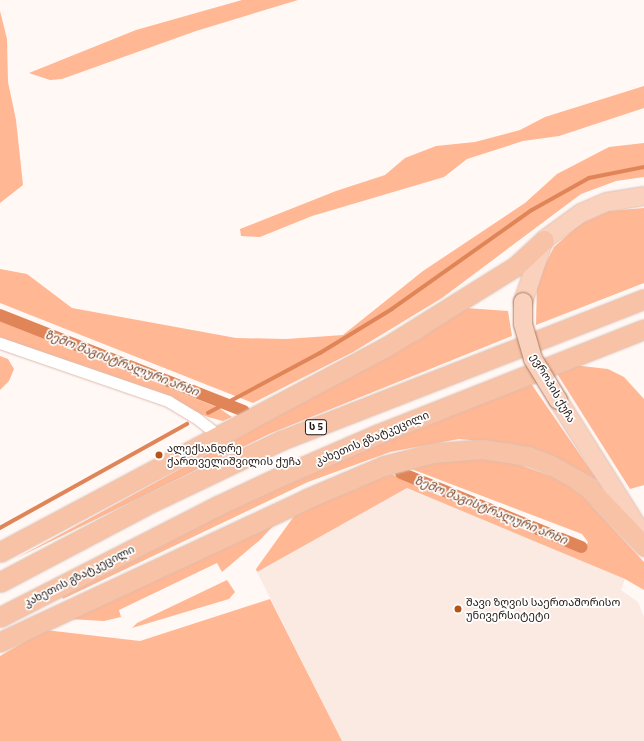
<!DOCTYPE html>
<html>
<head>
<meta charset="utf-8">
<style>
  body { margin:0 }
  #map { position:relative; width:644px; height:741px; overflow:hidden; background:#fff8f5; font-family:"Titillium Web","Noto Sans Georgian",sans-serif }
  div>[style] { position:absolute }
  .built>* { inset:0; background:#faeae2 }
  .green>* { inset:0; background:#ffb794 }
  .stream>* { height:3.5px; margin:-1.75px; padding:0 1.75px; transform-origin:1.75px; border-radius:1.75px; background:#e08557 }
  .canal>* { height:12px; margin:-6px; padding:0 6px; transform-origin:6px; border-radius:6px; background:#e08557 }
  .roads { filter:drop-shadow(0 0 1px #dcbdaf) drop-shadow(0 0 1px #dcbdaf) }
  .minor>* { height:11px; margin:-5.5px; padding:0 5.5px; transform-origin:5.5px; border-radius:5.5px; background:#fff }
  .primary>* { height:18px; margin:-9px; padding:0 9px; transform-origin:9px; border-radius:9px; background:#fad1bc }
  .trunk>* { height:19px; margin:-9.5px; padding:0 9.5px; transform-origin:9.5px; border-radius:9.5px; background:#f8c2a6 }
  .bridges { filter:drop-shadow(0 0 1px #ac7b64) drop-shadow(0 0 1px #ac7b64) }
  .primary-bridge>* { height:18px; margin:-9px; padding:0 9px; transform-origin:9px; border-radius:9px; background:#fad1bc }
  .dots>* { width:11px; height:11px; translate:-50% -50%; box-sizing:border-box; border:2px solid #fff; border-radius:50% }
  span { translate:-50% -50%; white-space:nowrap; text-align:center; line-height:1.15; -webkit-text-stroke:3.5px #fff; paint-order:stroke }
  .shield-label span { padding:1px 3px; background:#fff; border:1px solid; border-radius:3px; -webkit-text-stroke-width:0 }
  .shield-label { font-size:10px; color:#211611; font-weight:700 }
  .street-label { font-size:11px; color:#211611 }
  .poi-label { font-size:11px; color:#211611 }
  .left { translate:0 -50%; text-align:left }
  .water-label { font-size:12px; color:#753a19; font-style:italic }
</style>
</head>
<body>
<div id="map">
  <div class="built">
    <div style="clip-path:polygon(407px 488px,625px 579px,621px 590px,638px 602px,644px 617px,644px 741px,342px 741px,257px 572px)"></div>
  </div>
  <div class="green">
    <div style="clip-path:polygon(242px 0,298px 0,196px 31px,62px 79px,50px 80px,29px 73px,136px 30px)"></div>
    <div style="clip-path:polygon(0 11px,7px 39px,8px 82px,16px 120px,23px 185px,0 203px)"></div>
    <div style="clip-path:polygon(644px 86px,644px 108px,559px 136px,523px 141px,467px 159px,444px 177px,312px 216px,260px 237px,241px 236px,240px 229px,336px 191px,385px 175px,405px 158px,436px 146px,475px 142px,520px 130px,545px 117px)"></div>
    <div style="clip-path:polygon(644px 143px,644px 177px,616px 181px,581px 194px,442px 298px,353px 352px,253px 403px,0 303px,0 269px,27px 274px,72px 308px,236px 338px,286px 339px,343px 335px,423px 271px,525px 203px,557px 174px,609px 147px)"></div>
    <div style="clip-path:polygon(644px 208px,644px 283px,536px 325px,537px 281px,554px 247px,580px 224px,609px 211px)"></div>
    <div style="clip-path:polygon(466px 308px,508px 311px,512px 336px,269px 434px,15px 559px,419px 339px)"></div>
    <div style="clip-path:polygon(0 321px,219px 408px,232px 417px,223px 421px,208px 417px,0 337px)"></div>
    <div style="clip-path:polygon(0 356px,8px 359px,14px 369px,9px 381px,0 390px)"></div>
    <div style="clip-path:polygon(573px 365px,608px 369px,624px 377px,644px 399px,644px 485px,630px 489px,556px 372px)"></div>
    <div style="clip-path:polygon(530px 382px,598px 481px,555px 457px,513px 444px,459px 439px,390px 452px,308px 482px,63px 599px,61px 593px,307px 473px)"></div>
    <div style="clip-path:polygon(498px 457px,559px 479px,582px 495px,644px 562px,644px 590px,625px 579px,407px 488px,257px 572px,256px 569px,297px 512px,330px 496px,391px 474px,583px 551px,588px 542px,582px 534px,406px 467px,437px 459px)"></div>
    <div style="clip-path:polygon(285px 513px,260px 540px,222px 572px,217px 563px,119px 610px,121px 617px,104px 621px,69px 619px)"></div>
    <div style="clip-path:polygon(227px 580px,235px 592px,229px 599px,132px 628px,137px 623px)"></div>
    <div style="clip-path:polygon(270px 599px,342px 741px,0 741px,0 656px,45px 630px,140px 641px)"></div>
  </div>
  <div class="stream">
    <div style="left:208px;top:413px;width:127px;rotate:-28.2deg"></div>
    <div style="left:320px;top:353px;width:84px;rotate:-31.4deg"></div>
    <div style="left:392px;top:309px;width:171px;rotate:-35.3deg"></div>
    <div style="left:532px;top:210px;width:65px;rotate:-29.3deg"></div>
    <div style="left:589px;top:178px;width:56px;rotate:-11.3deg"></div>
    <div style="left:0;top:528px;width:214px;rotate:-29.1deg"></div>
  </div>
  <div class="canal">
    <div style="left:0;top:315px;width:262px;rotate:21.5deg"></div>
    <div style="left:401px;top:473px;width:195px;rotate:22.3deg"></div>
  </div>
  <div class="roads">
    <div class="minor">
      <div style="left:0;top:343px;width:178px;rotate:19deg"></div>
      <div style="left:168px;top:401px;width:31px;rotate:31deg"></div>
      <div style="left:195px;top:417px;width:31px;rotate:38deg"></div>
    </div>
    <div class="primary">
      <div style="left:523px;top:302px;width:65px;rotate:-71.3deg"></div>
      <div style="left:544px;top:240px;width:46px;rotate:-36.1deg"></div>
      <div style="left:581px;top:213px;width:28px;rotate:-23deg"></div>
      <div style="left:607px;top:202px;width:37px;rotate:-9deg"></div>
      <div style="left:558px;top:400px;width:162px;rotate:57.9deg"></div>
    </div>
    <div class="trunk">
      <div style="left:0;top:552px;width:437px;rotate:-28deg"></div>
      <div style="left:386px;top:347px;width:153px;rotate:-31.9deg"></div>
      <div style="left:516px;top:266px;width:38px;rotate:-43deg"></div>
      <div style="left:0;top:582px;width:163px;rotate:-27.8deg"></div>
      <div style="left:144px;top:506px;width:153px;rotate:-25.6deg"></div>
      <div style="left:282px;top:440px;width:388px;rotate:-21.3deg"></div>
      <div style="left:0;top:617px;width:244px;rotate:-27.1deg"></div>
      <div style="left:217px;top:506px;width:68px;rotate:-25.1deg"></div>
      <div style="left:279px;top:477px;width:108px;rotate:-23.5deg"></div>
      <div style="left:378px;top:434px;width:286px;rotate:-21.5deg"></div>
      <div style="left:0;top:642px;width:338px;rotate:-25deg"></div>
      <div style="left:306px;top:499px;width:84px;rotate:-23.2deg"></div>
      <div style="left:383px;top:466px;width:52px;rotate:-14.6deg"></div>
      <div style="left:433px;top:453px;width:49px;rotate:-4.7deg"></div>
      <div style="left:482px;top:449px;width:47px;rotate:8.7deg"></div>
      <div style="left:528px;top:456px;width:22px;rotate:21deg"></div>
      <div style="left:549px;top:464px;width:41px;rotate:29.1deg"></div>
      <div style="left:585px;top:484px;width:86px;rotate:46.4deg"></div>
    </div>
  </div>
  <div class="bridges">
    <div class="primary-bridge">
      <div style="left:523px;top:302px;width:22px;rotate:90deg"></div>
      <div style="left:523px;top:324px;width:36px;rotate:74deg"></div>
      <div style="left:533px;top:359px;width:48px;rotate:58.6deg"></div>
    </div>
  </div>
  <div class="dots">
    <div style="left:159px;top:455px;background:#b65417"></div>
    <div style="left:458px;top:609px;background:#b65417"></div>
  </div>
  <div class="shield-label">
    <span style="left:316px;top:427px">ს 5</span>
  </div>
  <div class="street-label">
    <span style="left:553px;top:388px;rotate:60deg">ევროპის ქუჩა</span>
    <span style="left:372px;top:438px;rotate:-23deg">კახეთის გზატკეცილი</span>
    <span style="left:79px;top:576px;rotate:-27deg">კახეთის გზატკეცილი</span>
  </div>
  <div class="poi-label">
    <span class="left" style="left:167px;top:455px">ალექსანდრე<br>ქართველიშვილის ქუჩა</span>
    <span class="left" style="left:466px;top:609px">შავი ზღვის საერთაშორისო<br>უნივერსიტეტი</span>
  </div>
  <div class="water-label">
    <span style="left:122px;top:363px;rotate:21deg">ზემო მაგისტრალური არხი</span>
    <span style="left:491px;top:510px;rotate:22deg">ზემო მაგისტრალური არხი</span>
  </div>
</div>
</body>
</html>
